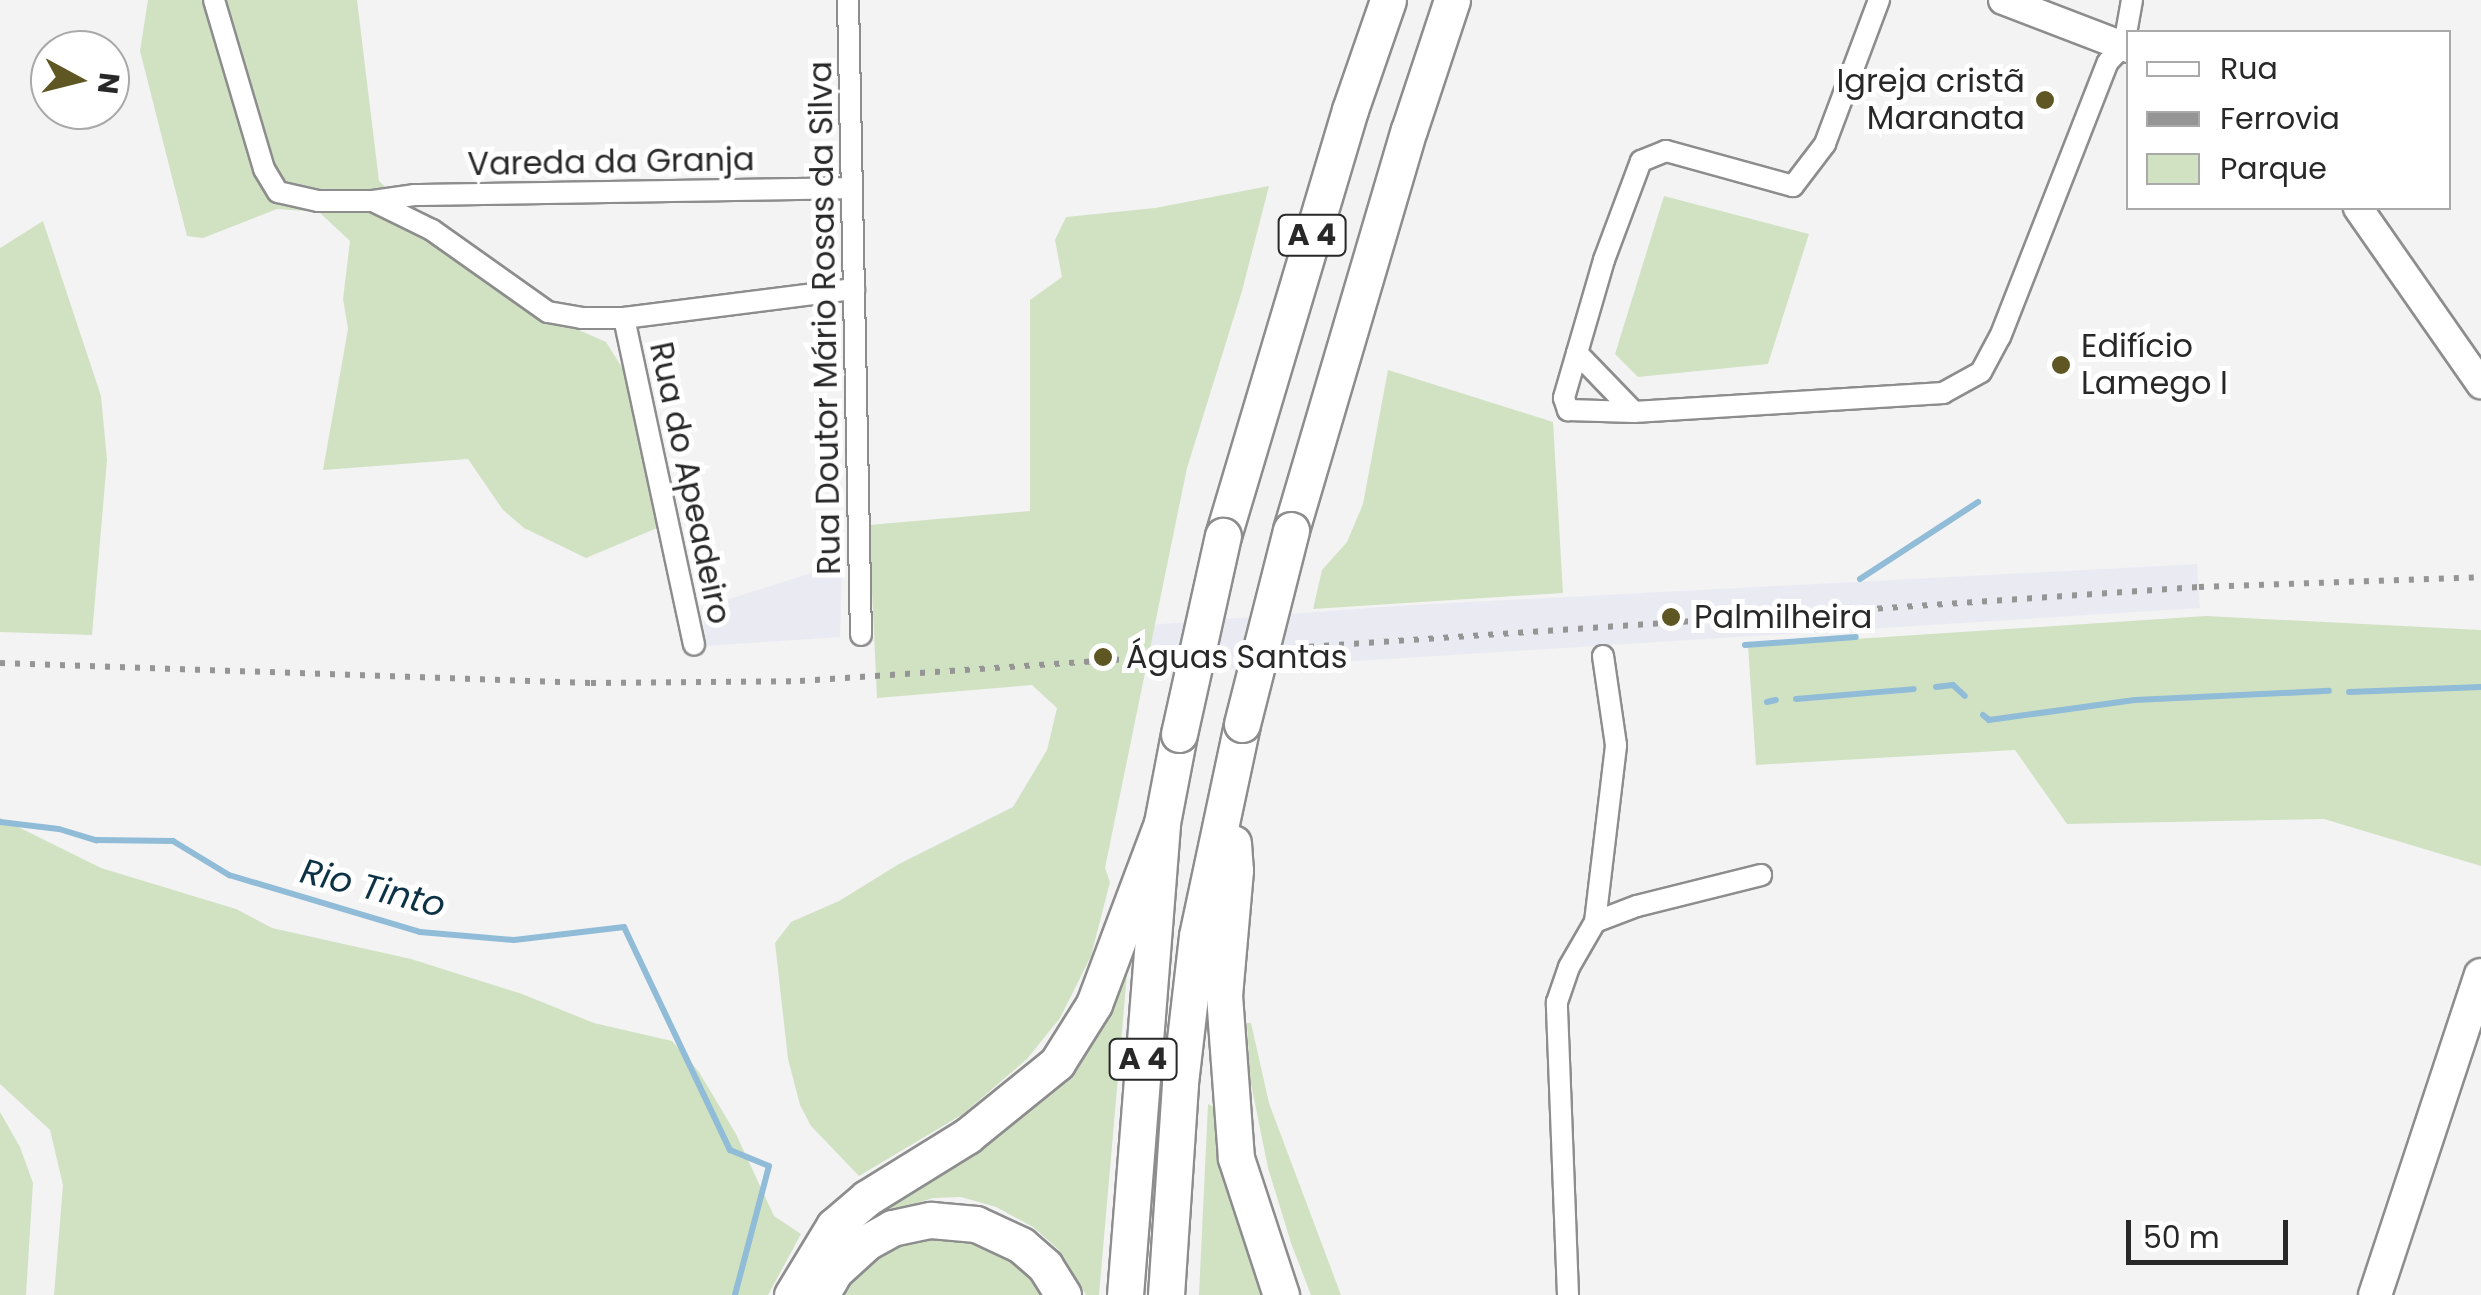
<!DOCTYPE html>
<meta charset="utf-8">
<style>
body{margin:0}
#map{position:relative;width:2481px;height:1295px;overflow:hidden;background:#f3f3f4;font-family:Poppins,sans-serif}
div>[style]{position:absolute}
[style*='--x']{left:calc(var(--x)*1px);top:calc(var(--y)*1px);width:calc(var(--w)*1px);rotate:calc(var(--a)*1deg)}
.built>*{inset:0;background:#eaeaf3}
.green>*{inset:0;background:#d1e2c3}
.stream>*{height:6px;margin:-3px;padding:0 3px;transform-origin:3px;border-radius:3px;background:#91bcd7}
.roads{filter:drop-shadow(2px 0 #8d8d8e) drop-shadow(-2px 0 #8d8d8e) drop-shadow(0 2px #8d8d8e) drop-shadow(0 -2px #8d8d8e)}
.street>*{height:20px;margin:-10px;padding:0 10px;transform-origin:10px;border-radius:10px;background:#fff}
.secondary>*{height:28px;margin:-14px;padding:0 14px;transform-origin:14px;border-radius:14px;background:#fff}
.primary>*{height:32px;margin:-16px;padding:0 16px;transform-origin:16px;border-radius:16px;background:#fff}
.highway>*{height:35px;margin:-17.5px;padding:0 17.5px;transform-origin:17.5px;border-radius:17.5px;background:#fff}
.rail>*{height:6px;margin-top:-3px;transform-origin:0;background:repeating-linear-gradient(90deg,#959596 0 5px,transparent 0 15px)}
.bridges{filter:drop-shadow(2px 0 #8d8d8e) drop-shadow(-2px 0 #8d8d8e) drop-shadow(0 2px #8d8d8e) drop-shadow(0 -2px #8d8d8e)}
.highway-bridge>*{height:35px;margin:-17.5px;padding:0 17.5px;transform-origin:17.5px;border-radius:17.5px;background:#fff}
.dots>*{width:28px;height:28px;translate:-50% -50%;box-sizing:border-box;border:5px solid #fff;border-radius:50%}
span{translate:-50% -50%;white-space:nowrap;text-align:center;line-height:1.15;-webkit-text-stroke:10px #fff;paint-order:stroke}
.shield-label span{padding:2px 8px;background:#fff;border:2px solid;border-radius:8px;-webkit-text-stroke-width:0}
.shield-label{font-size:30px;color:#282829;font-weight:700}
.poi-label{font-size:32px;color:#282829}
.right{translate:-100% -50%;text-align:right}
.left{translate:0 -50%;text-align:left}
.street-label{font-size:32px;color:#282829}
.water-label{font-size:35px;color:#0d3246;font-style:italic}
.legend{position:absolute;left:2126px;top:30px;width:325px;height:180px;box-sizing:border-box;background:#fff;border:2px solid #a9a9a9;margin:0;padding:12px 18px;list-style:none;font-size:30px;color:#282829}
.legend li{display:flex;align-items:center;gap:20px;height:50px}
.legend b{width:50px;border:2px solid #a9a9a9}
.north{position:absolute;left:30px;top:30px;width:100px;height:100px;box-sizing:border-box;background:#fff;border:2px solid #a9a9a9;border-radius:50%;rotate:97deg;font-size:28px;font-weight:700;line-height:40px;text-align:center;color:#282829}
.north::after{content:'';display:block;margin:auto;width:35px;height:45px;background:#5e5623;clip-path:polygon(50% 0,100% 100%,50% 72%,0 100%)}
.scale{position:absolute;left:2126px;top:1220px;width:162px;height:45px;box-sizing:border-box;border:5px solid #282829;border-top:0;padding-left:12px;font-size:30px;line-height:35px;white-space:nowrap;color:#282829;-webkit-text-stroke:8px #fff;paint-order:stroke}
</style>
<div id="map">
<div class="built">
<i style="clip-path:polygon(842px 563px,840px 637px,706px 646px,702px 608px)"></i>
<i style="clip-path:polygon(2197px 564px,2200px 608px,894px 690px,891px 645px,1394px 606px)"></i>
</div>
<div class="green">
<i style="clip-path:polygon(148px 0,357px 0,379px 181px,513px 301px,606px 342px,630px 380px,656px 455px,657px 528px,586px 558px,524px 528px,503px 510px,468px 459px,323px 470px,348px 329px,343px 299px,350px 241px,319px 212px,277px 209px,203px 238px,187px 236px,140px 51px)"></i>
<i style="clip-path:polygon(1269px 186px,1242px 291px,1187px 468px,1105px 868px,1110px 882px,1091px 956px,1060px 1018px,1027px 1059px,963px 1114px,859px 1176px,811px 1126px,800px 1105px,788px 1059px,775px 943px,791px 922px,839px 901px,899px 864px,1013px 807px,1047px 750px,1057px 708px,1032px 685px,877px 698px,869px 525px,1030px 511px,1030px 300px,1062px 277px,1055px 240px,1066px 217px,1155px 208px)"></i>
<i style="clip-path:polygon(1664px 196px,1809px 234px,1768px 364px,1638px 377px,1615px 354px)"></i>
<i style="clip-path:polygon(43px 221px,101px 396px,107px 460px,92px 635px,0 632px,0 248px)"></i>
<i style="clip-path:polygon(1388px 370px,1553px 422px,1563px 593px,1313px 609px,1322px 570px,1347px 542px,1363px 504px)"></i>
<i style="clip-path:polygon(2206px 616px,2481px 630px,2481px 866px,2324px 819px,2067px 824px,2015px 750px,1756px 765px,1748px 646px)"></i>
<i style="clip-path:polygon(0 818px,101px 868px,236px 909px,272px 928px,411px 959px,522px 994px,594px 1023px,672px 1041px,699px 1072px,736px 1134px,774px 1216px,801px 1234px,768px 1295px,54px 1295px,63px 1185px,50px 1130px,0 1084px)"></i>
<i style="clip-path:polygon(1127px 974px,1099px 1295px,1086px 1295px,1058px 1249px,1033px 1227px,996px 1207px,961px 1197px,933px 1198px,888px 1212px,841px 1236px,1092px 1036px)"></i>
<i style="clip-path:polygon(1247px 1023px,1251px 1023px,1269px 1103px,1341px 1295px,1311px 1295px,1291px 1243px,1268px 1168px,1250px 1079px)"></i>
<i style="clip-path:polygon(1208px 1104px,1214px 1107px,1228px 1180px,1266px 1295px,1199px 1295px)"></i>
<i style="clip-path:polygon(0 1112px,20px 1147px,33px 1183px,26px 1295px,0 1295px)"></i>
<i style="clip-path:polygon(931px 1234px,975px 1239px,1013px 1255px,1044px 1295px,838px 1295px,853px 1273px,891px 1243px)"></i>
</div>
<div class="stream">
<i style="--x:1860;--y:579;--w:141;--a:-33.1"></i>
<i style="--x:1745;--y:645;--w:111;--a:-4.1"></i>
<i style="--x:1936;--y:687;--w:17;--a:-7"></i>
<i style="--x:1953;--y:685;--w:16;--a:43"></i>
<i style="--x:2349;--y:692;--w:132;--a:-2.2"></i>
<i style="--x:1796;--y:699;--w:118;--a:-4.8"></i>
<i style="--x:1767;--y:702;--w:9;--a:-13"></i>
<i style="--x:1983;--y:715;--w:8;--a:40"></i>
<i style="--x:1989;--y:720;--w:147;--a:-7.8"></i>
<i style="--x:2135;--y:700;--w:194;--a:-2.7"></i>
<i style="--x:0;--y:822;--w:59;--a:6.8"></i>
<i style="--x:59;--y:829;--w:39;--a:17"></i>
<i style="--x:96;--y:840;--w:77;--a:0.7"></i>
<i style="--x:173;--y:841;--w:66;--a:31.3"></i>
<i style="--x:229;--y:875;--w:199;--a:16.6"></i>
<i style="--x:420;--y:932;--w:94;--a:4.9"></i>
<i style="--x:514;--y:940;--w:111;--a:-6.7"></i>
<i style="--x:624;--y:927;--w:247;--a:64.6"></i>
<i style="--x:730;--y:1150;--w:42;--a:22.3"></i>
<i style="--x:769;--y:1166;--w:133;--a:104.8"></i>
</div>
<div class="roads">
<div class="street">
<i style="--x:214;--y:0;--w:176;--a:73.5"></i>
<i style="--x:264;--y:169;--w:27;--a:59"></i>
<i style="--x:278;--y:192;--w:41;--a:12.7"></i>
<i style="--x:318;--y:201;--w:55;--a:0"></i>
<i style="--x:373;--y:201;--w:66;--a:26.2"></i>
<i style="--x:432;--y:230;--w:142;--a:35.3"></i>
<i style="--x:548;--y:312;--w:34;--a:10"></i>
<i style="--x:581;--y:318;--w:43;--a:0"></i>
<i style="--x:624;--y:318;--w:232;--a:-7.2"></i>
<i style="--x:848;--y:0;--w:635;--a:88.83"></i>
<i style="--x:1879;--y:0;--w:154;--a:110.6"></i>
<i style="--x:1825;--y:144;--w:53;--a:127.3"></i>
<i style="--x:1793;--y:186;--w:132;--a:-164.6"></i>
<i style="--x:1666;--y:151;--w:27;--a:158"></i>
<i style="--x:1641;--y:161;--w:106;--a:110.5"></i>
<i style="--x:1604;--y:260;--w:144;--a:106.2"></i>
<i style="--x:1564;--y:398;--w:13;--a:72"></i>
<i style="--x:1568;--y:410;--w:66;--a:1.7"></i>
<i style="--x:1634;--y:412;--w:310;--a:-3.5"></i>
<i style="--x:1943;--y:393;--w:43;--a:-28.9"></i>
<i style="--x:1981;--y:372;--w:40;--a:-62"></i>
<i style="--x:2000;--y:337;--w:295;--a:-68.6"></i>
<i style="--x:2108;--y:62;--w:23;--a:-47"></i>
<i style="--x:2124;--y:45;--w:46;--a:-79.9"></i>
<i style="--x:373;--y:201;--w:41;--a:-8.3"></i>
<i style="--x:414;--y:195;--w:436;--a:-0.9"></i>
<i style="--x:624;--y:318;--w:334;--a:77.9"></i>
<i style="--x:1577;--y:353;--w:82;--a:46"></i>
<i style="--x:1595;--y:922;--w:178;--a:-83.2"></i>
<i style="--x:1616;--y:745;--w:90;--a:-98.3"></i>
<i style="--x:1568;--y:1295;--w:293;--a:-92.2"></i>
<i style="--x:1557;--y:1002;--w:37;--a:-71"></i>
<i style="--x:1569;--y:967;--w:52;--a:-60"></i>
<i style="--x:1595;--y:922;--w:45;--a:-20.9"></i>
<i style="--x:1637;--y:906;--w:128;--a:-14"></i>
</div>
<div class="secondary">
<i style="--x:2003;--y:0;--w:134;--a:21"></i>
<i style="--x:2358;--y:208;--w:215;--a:55.1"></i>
</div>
<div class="primary">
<i style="--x:2375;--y:1295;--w:337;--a:-71.7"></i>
</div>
<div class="highway">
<i style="--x:1291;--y:530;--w:417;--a:-73.6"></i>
<i style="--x:1409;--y:130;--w:137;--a:-71.7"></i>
<i style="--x:1223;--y:536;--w:445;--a:-73.4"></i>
<i style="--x:1350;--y:110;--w:116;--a:-70.9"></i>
<i style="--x:1233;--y:843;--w:27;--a:86"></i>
<i style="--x:1235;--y:870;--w:125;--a:95"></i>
<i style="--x:1224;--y:995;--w:163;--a:85.8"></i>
<i style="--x:1236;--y:1158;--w:144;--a:71.8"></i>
<i style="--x:792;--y:1295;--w:81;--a:-58.7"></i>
<i style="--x:834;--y:1226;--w:43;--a:-40.3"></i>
<i style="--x:867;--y:1198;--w:118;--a:-31.8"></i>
<i style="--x:967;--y:1136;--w:116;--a:-39"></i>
<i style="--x:1057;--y:1063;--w:70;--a:-57.9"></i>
<i style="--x:1094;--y:1004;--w:193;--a:-69.4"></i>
<i style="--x:821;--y:1295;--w:28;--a:-60"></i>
<i style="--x:835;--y:1271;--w:43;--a:-42.2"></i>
<i style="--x:867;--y:1242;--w:29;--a:-29"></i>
<i style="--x:892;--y:1228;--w:40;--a:-12"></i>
<i style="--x:931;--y:1220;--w:45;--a:5.1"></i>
<i style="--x:976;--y:1224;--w:50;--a:25"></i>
<i style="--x:1021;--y:1245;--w:32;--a:41"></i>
<i style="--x:1045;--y:1266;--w:34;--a:58"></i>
<i style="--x:1125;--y:1295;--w:473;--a:-85.5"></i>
<i style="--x:1162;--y:823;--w:91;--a:-79.2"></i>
<i style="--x:1166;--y:1295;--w:212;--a:-86.2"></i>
<i style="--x:1180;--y:1083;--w:148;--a:-83.4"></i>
<i style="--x:1197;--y:936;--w:217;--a:-78"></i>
</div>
</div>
<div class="rail">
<i style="--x:0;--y:663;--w:591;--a:1.94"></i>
<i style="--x:591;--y:683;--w:209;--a:-0.5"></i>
<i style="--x:800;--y:681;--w:1402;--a:-3.84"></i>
<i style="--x:2199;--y:587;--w:282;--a:-2"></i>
</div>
<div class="bridges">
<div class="highway-bridge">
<i style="--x:1242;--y:724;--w:200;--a:-75.8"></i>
<i style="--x:1179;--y:734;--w:203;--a:-77.5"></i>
</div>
</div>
<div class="dots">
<i style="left:2045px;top:100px;background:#5e5623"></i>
<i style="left:2061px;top:365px;background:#5e5623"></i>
<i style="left:1671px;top:617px;background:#5e5623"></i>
<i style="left:1103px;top:657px;background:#5e5623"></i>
</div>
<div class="shield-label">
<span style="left:1312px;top:235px">A 4</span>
<span style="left:1143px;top:1059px">A 4</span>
</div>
<div class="poi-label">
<span class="right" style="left:2025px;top:100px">Igreja cristã<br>Maranata</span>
<span class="left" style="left:2081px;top:365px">Edifício<br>Lamego I</span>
<span class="left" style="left:1694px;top:617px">Palmilheira</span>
<span class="left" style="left:1126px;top:657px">Águas Santas</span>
</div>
<div class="street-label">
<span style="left:611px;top:162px;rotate:-1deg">Vareda da Granja</span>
<span style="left:825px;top:318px;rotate:-91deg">Rua Doutor Mário Rosas da Silva</span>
<span style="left:690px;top:483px;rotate:78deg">Rua do Apeadeiro</span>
</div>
<div class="water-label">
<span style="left:373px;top:888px;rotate:14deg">Rio Tinto</span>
</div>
<ul class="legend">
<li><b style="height:12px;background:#fff"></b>Rua</li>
<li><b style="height:12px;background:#959596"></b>Ferrovia</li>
<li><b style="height:28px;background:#d1e2c3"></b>Parque</li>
</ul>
<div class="north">N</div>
<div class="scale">50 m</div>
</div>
